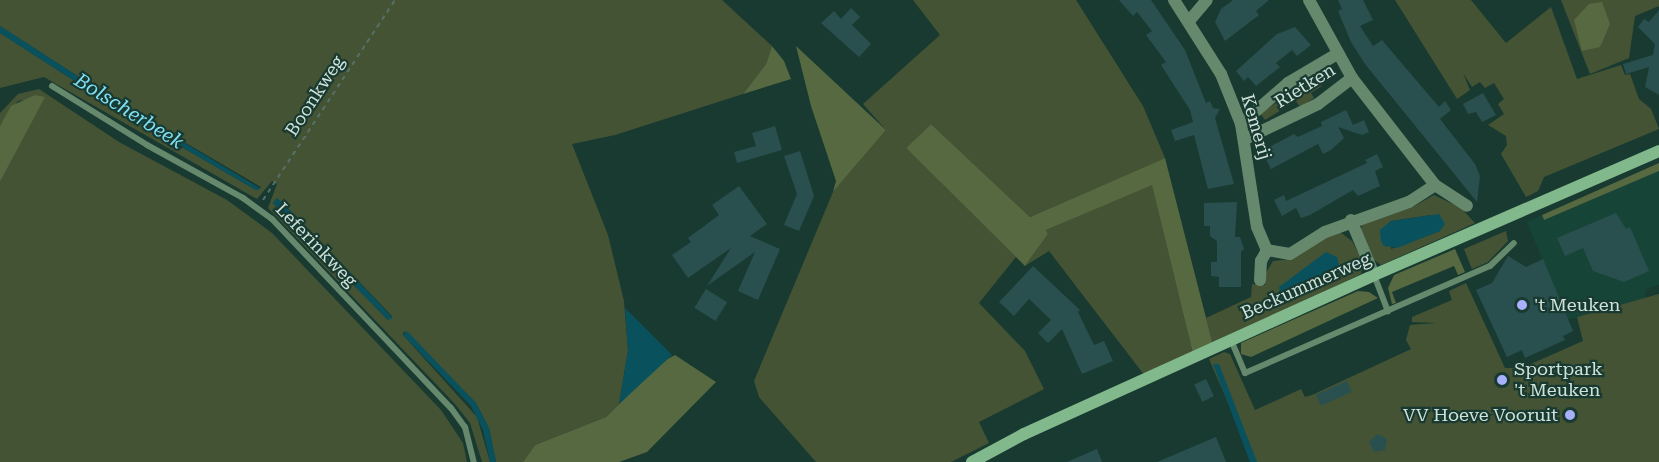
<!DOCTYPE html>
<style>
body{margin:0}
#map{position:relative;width:1659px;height:462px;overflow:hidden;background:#183a30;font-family:"Roboto Serif",serif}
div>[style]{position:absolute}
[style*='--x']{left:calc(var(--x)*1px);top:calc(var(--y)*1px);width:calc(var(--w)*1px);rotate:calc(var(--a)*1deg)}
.built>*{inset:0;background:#164437}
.green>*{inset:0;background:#455335}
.forest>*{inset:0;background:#566940}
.water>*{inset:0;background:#0a515e}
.building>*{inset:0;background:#29504f;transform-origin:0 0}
.path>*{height:2px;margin-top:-1px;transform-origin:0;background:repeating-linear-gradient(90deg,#547168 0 4.5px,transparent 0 9px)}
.lane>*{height:6px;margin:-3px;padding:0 3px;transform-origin:3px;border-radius:3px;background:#66896d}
.street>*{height:12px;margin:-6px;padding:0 6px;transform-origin:6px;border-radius:6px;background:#66896d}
.secondary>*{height:12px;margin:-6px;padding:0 6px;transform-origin:6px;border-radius:6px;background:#81b98d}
.dots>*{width:16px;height:16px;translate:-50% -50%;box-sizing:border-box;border:3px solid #183a30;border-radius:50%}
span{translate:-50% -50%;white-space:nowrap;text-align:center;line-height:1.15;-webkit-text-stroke:4.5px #183a30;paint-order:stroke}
.street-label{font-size:18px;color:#cfe2db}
.poi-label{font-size:18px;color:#cfe2db}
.left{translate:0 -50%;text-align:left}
.right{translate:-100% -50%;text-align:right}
.water-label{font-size:20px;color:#7edff5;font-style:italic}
</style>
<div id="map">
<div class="built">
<i style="clip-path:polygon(1659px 171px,1659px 285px,1646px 289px,1645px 298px,1567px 320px,1527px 222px,1542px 215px,1544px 220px)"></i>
</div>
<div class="green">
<i style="clip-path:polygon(evenodd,0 0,722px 0,772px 46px,766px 64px,743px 94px,615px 135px,572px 144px,608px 235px,624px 301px,628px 350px,619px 404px,606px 417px,535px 445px,523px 462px,496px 462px,489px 428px,476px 403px,404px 331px,403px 335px,477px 417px,490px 462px,482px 462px,470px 423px,455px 404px,268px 208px,277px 184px,272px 181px,257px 199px,44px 77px,0 88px,0 33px,135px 120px,256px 190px,261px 187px,138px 115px,0 26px,0 0,277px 198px,299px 219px,392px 316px,388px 320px,273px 203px,277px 198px)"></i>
<i style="clip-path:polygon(913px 0,1076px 0,1143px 106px,1165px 158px,1030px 217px,931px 124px,906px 148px,1016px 257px,979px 303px,1025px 351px,1044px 389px,979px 422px,989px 443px,951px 462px,816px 462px,759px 397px,754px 381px,833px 192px,886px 130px,863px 104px,940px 35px)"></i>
<i style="clip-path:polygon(1395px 0,1471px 0,1506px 43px,1551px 7px,1577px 79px,1621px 65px,1625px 75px,1630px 74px,1639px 99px,1651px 109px,1659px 129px,1544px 177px,1538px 191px,1526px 197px,1501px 154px,1507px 145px,1506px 136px,1488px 125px,1504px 114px,1498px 104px,1504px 99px,1494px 83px,1485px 88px,1480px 82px,1472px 87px,1463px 73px,1470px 90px,1457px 99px)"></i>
<i style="clip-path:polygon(1561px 0,1659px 0,1659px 6px,1635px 16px,1629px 58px,1590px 74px)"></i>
<i style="clip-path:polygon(1317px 78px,1322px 86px,1311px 93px,1314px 98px,1300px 107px,1296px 101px,1265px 120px,1260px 113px)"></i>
<i style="clip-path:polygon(39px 89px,119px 142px,227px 200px,272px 233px,441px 410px,463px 443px,467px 462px,0 462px,0 182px,44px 97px,18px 101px,0 126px,0 113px,18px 94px)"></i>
<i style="clip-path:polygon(1152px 184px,1193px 354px,1145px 376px,1049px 251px,1025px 266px,1048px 234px,1046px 230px)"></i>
<i style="clip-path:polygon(evenodd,1434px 195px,1461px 208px,1475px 223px,1381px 265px,1373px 259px,1360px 232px,1362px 225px,1380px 214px,1411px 208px,1434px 195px,1431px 215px,1440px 231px,1391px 249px,1391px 221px,1431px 215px)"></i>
<i style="clip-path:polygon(1506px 231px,1508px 241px,1488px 262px,1472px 269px,1464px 249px)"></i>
<i style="clip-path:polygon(1340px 232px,1352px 241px,1363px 262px,1361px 274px,1213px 345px,1206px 318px,1251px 297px,1252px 284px,1265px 285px,1266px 273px,1273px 261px,1292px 259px,1331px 233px)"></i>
<i style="clip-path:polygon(1466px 283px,1505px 368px,1522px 368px,1583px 341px,1577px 317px,1659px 294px,1659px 462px,1254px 462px,1209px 359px,1224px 352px,1230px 354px,1255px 410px,1301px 389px,1305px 397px,1312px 395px,1411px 349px,1406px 340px,1410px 325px,1436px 323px,1412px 322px,1412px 317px,1452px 300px,1449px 291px)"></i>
</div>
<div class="forest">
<i style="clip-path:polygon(1602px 2px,1610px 24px,1604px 38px,1600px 47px,1582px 51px,1574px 20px,1589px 4px)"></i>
<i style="clip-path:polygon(772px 46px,784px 61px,791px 79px,743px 94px,766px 64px)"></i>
<i style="clip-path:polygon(796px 46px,886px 130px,833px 192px,836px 181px,811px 106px)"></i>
<i style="clip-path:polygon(35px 95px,45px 97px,0 182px,0 126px,11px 106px)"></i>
<i style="clip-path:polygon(931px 124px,1030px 217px,1165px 158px,1213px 345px,1193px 354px,1152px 185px,1046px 230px,1048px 234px,1025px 266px,906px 148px)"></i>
<i style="clip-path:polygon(1659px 163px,1659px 171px,1544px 220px,1542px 215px)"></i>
<i style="clip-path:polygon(1455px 249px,1465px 272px,1458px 275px,1454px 266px,1392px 292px,1396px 303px,1392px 304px,1388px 288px,1394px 275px)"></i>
<i style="clip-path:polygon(1358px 291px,1369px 292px,1378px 298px,1251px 357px,1241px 354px,1241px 343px)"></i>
<i style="clip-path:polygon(675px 355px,716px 382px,647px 452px,619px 462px,523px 462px,535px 445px,606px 417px,662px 362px)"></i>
</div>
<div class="water">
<i style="clip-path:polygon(0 26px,138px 115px,261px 189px,256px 190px,135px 120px,0 33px)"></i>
<i style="clip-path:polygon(277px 198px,299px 219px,393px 318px,388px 320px,273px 203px)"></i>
<i style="clip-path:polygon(1439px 214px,1445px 224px,1440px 231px,1397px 248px,1384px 246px,1381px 241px,1380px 230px,1391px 221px)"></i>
<i style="clip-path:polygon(1326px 252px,1337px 257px,1341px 272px,1281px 301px,1279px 287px)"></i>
<i style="clip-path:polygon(625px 308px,672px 355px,619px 404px,628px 350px)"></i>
<i style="clip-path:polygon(407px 331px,476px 403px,489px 428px,496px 462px,490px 462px,483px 430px,471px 406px,403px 335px)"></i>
<i style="clip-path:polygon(1213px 364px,1219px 364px,1257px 462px,1250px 462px)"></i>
</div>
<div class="building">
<i style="clip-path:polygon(1119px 0,1151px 0,1185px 50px,1206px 103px,1210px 101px,1213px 108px,1220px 109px,1215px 118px,1234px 184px,1208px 189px,1194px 135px,1175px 141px,1171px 130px,1193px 122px,1190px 110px,1161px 65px,1166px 62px,1146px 35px,1152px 31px,1137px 12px,1133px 16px)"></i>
<i style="clip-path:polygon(1233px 0,1269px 0,1256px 11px,1259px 15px,1225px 41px,1215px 22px,1221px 9px)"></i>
<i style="clip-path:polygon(1338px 0,1363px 0,1373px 20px,1360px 26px,1373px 46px,1382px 40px,1439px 107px,1445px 101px,1451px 110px,1440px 119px,1475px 164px,1480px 176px,1477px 202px,1365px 64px,1351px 42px,1338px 11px,1342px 9px)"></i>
<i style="clip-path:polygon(851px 8px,860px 17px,852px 25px,871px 44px,859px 57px,821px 23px,834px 11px,841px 19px)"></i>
<i style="clip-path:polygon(1659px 10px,1659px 95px,1645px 87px,1649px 67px,1626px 74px,1623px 64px,1653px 55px,1655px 44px,1638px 27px,1644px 19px,1649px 22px)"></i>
<i style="clip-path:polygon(1295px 27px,1311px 45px,1297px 56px,1292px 50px,1276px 63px,1280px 67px,1256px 86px,1248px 77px,1244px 81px,1236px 71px,1277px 34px)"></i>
<i style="clip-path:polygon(1483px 93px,1496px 115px,1482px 122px,1476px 112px,1468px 114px,1463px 104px)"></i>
<i style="clip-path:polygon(1346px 110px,1353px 125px,1364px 120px,1369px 132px,1362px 135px,1338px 127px,1344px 138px,1331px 150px,1323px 154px,1318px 144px,1271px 169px,1262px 151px,1294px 134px,1298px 137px,1322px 126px,1321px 122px)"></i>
<i style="clip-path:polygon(775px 126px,782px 150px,737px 163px,734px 152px,756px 146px,752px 133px)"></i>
<i style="clip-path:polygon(800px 151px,814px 196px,799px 231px,784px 225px,797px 194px,784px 156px)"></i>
<i style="clip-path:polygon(1377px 154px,1383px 167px,1375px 171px,1380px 186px,1358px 196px,1353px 190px,1310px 215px,1301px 218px,1296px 208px,1282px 216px,1274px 200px,1284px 195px,1286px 201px,1367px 163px,1365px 160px)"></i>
<i style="clip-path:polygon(739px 186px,767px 224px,750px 236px,780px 249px,758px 300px,738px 291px,755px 252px,707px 286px,731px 248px,688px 278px,672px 255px,691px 242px,688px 238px,719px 215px,712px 205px)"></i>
<i style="clip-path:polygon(1237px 202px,1235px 237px,1240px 237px,1244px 249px,1241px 252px,1241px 287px,1219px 287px,1219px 277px,1211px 276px,1211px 262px,1217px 262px,1217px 241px,1210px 236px,1210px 226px,1204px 226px,1204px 203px)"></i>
<i style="clip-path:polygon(1616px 213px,1626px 229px,1630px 227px,1649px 271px,1624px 282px,1593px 271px,1583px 248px,1565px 256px,1557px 238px)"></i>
<i style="clip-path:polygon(1508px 256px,1526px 267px,1543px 259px,1573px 331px,1563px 336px,1565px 340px,1525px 358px,1522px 350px,1507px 357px,1476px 290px,1492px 283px)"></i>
<i style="clip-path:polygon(1033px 266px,1080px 310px,1078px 312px,1094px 345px,1104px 341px,1113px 361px,1082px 374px,1062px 329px,1048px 343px,1038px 333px,1051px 320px,1029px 299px,1014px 316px,999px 302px)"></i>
<i style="left:706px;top:289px;width:25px;height:22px;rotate:32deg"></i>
<i style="left:1206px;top:379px;width:19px;height:13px;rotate:65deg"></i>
<i style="left:1347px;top:381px;width:12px;height:34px;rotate:66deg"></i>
<i style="clip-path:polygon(1377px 434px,1387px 439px,1385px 450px,1374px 452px,1369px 442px)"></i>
<i style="clip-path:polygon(1216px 437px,1226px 462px,1157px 462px)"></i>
<i style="clip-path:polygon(1097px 449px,1102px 462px,1067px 462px)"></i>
</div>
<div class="path">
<i style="--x:263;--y:200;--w:240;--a:-56.6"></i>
</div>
<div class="lane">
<i style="--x:52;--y:86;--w:112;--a:31.8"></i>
<i style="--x:147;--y:145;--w:110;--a:28.9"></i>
<i style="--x:243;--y:198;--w:36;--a:36"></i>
<i style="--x:272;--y:219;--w:260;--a:46.6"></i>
<i style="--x:451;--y:408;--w:24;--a:54"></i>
<i style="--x:465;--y:427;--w:36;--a:76"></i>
<i style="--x:1374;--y:275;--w:39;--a:69"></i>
<i style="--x:1231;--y:340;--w:36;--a:67"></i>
<i style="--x:1245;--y:373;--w:267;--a:-23.6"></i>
<i style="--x:1490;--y:266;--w:33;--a:-44"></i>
</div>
<div class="street">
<i style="--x:1174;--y:0;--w:88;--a:57.6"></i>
<i style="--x:1221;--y:74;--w:54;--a:68.2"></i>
<i style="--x:1241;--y:124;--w:104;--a:81.2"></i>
<i style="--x:1257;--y:227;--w:25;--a:67"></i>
<i style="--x:1267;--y:250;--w:23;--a:10"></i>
<i style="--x:1290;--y:254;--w:41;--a:-32.2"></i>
<i style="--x:1325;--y:232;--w:89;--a:-19.7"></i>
<i style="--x:1409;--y:202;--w:31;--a:-33"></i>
<i style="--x:1435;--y:185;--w:38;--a:33"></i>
<i style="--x:1309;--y:0;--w:89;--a:61.1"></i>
<i style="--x:1352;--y:78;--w:135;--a:52.2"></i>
<i style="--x:1190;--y:20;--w:26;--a:-50"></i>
<i style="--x:1241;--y:124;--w:62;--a:-41.1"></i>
<i style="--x:1288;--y:83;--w:57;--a:-30.6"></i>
<i style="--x:1245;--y:139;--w:81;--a:-25.6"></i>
<i style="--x:1318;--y:104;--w:43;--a:-37.4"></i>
<i style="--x:1351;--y:220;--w:60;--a:67.3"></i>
<i style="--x:1260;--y:280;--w:19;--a:-87"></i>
<i style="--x:1261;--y:261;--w:13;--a:-61"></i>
</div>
<div class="secondary">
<i style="--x:972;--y:462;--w:59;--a:-28.3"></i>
<i style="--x:1024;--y:434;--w:384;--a:-24.4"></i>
<i style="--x:1374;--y:275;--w:311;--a:-23.5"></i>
</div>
<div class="dots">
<i style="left:1522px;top:305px;background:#a7b1fc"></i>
<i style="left:1502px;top:380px;background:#a7b1fc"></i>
<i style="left:1570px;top:415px;background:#a7b1fc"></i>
</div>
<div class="street-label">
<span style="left:1305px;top:86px;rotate:-32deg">Rietken</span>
<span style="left:315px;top:96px;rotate:-57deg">Boonkweg</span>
<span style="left:1256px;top:127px;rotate:74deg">Kemerij</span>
<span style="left:316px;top:245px;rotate:46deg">Leferinkweg</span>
<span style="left:1306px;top:286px;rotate:-24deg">Beckummerweg</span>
</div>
<div class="poi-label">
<span class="left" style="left:1534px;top:305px">'t Meuken</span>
<span class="left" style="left:1514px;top:380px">Sportpark<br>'t Meuken</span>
<span class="right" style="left:1558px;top:415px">VV Hoeve Vooruit</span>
</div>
<div class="water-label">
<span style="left:129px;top:111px;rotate:32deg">Bolscherbeek</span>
</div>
</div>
